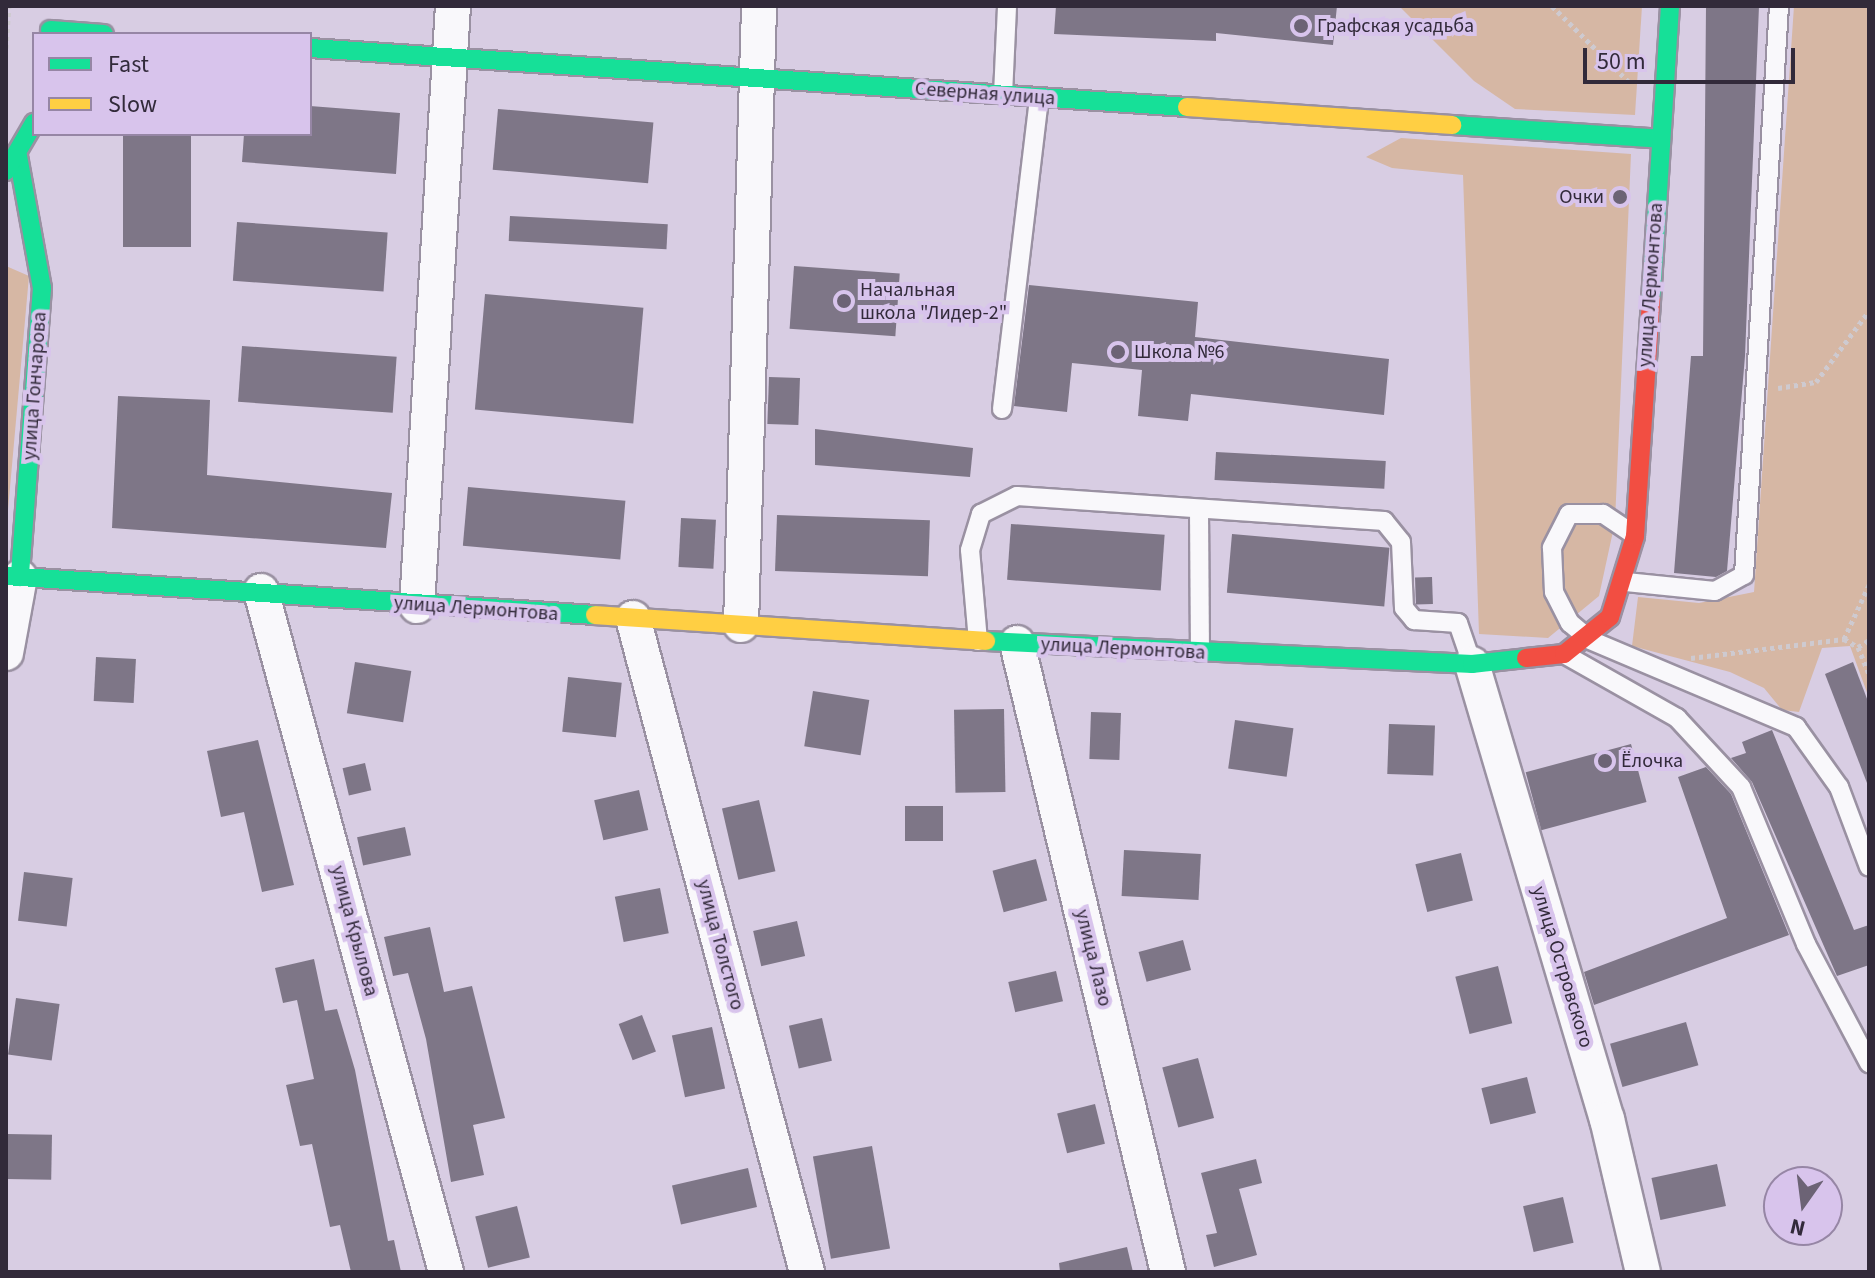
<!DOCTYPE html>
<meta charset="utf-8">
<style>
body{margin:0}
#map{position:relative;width:1875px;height:1278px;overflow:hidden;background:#d8cde3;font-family:"Source Sans 3",sans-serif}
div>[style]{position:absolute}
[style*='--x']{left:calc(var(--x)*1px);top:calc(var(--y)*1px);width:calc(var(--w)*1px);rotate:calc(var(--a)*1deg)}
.green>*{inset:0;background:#d6b7a4}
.building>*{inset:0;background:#7e7687;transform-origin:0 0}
.path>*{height:5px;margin-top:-2.5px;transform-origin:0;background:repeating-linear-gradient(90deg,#cecad0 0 4px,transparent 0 8px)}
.roads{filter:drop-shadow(2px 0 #9a91a2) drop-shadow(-2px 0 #9a91a2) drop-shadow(0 2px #9a91a2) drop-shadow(0 -2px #9a91a2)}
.lane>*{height:18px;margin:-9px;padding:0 9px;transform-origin:9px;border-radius:9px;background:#f9f8fb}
.street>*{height:34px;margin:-17px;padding:0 17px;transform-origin:17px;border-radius:17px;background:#f9f8fb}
.fast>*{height:18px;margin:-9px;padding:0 9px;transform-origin:9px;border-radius:9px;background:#16e098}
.slow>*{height:18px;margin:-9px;padding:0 9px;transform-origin:9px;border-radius:9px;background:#ffcf43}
.jam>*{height:18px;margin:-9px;padding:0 9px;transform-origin:9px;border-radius:9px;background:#f24e42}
.dots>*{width:22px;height:22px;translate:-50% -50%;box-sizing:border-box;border:4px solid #d8c4ec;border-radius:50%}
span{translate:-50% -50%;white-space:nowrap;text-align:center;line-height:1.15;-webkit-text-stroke:8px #d8c4ec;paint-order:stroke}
.poi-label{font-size:20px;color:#322a3a}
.left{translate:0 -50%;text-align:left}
.right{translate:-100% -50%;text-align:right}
.street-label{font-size:20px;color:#322a3a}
.frame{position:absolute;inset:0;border:8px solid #322a3a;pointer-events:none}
.legend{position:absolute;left:32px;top:32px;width:280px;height:104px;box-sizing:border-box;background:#d8c4ec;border:2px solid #9686a5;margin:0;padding:10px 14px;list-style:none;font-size:24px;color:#322a3a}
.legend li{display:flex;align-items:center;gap:16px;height:40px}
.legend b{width:40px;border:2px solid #9686a5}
.north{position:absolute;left:1763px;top:1166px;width:80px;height:80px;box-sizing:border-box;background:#d8c4ec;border:2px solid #9686a5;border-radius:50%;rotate:194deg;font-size:22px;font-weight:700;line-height:32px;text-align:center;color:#322a3a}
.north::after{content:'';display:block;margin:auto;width:28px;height:36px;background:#6c6375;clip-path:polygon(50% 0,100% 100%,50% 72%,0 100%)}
.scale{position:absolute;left:1583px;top:48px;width:212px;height:36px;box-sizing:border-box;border:4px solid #322a3a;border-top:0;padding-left:10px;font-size:24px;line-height:28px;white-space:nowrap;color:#322a3a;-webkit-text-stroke:6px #d8c4ec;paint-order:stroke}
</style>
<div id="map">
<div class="green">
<i style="clip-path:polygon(1399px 6px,1642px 6px,1635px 115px,1515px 109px,1474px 81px)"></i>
<i style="clip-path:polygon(1794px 6px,1869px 6px,1869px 698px,1850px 646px,1822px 648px,1799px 712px,1782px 710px,1764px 688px,1730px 672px,1632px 646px,1638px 597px,1699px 603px,1754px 592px)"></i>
<i style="clip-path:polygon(1401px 138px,1631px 154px,1615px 522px,1599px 596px,1548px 638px,1479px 634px,1463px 175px,1392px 168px,1366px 157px)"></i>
<i style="clip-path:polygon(6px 266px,29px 276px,6px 532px)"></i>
</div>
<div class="building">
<i style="clip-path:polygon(1056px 6px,1337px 6px,1333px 45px,1216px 33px,1216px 41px,1054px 34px)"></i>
<i style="clip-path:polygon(1706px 6px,1759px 6px,1745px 356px,1727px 571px,1716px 577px,1674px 573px,1691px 356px,1703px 356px)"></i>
<i style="clip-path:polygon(310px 106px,400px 113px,396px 174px,242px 162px,244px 134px,310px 134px)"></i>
<i style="left:498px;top:109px;width:156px;height:61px;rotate:5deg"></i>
<i style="left:123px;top:134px;width:68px;height:113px"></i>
<i style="left:510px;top:216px;width:158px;height:25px;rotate:3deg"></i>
<i style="left:237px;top:222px;width:151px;height:59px;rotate:4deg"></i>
<i style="left:794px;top:266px;width:106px;height:63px;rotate:4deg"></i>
<i style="clip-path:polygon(1029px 285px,1198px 302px,1195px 337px,1389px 359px,1384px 415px,1191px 394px,1188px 421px,1138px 416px,1142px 370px,1072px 363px,1067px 412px,1014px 406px)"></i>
<i style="left:485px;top:294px;width:159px;height:116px;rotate:5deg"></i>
<i style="left:242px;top:346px;width:155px;height:56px;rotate:4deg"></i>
<i style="left:769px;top:377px;width:31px;height:47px;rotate:2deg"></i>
<i style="clip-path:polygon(118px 396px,210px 400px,207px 475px,392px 493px,386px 548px,112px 528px)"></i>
<i style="clip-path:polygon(815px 429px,973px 448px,970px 477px,815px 465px)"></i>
<i style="left:1216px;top:452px;width:170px;height:28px;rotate:3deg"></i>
<i style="left:468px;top:487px;width:158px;height:59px;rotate:5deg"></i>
<i style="left:777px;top:515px;width:153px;height:56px;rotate:2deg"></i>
<i style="left:681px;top:518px;width:35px;height:49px;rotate:3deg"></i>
<i style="left:1011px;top:524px;width:154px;height:56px;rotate:4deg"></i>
<i style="left:1232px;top:534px;width:158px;height:59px;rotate:5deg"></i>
<i style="left:1432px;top:577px;width:27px;height:17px;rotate:88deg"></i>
<i style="left:96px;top:657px;width:40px;height:44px;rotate:3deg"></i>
<i style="left:355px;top:662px;width:57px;height:52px;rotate:9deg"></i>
<i style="clip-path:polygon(1853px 662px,1869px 704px,1867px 783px,1825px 674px)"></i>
<i style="left:568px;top:677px;width:54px;height:55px;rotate:6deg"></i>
<i style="left:813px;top:691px;width:57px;height:56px;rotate:9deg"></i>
<i style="left:1004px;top:709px;width:83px;height:50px;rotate:89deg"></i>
<i style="left:1091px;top:712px;width:30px;height:47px;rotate:2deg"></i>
<i style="left:1235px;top:720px;width:59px;height:49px;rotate:8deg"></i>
<i style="left:1389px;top:724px;width:46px;height:50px;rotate:2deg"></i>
<i style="clip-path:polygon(1772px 730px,1854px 930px,1869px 925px,1869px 965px,1837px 976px,1752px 782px,1731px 758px,1746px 753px,1742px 742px)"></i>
<i style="clip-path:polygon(258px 740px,294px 885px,262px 892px,244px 812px,221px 817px,207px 751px)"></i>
<i style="left:1631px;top:744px;width:60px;height:109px;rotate:75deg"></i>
<i style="left:365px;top:763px;width:28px;height:23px;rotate:77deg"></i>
<i style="clip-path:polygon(1706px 767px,1731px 794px,1789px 935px,1594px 1005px,1584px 972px,1727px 918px,1678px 777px)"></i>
<i style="left:639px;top:790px;width:41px;height:46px;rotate:77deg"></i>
<i style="left:759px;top:800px;width:73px;height:38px;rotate:77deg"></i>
<i style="left:905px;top:806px;width:38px;height:35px"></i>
<i style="left:405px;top:827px;width:29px;height:49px;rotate:78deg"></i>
<i style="left:1124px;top:850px;width:77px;height:46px;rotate:3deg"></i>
<i style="left:1461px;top:853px;width:49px;height:47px;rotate:76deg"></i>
<i style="left:1036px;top:859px;width:43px;height:45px;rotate:75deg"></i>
<i style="left:24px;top:872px;width:49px;height:49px;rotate:7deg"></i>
<i style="left:660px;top:888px;width:46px;height:46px;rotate:79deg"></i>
<i style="left:797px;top:921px;width:36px;height:45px;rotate:77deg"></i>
<i style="clip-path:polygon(430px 927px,444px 992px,472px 986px,505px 1118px,473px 1125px,484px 1175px,451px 1182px,426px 1039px,408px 973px,393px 976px,384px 937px)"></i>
<i style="left:1183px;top:940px;width:31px;height:46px;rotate:75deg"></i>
<i style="clip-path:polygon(314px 959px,325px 1011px,337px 1009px,355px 1070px,388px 1241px,394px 1240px,401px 1272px,351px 1272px,340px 1225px,330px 1227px,312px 1144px,300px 1146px,286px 1085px,314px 1079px,297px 1000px,283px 1003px,275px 968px)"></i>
<i style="left:1498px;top:966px;width:59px;height:44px;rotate:76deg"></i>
<i style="left:1056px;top:971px;width:31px;height:49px;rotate:77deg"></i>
<i style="left:16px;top:998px;width:44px;height:57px;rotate:8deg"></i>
<i style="left:642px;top:1015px;width:39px;height:25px;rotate:69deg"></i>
<i style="left:822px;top:1018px;width:44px;height:34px;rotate:77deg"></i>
<i style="left:1686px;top:1022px;width:45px;height:79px;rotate:74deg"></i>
<i style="left:712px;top:1027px;width:63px;height:41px;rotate:78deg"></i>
<i style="left:1198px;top:1058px;width:62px;height:37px;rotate:75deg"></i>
<i style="left:1527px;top:1077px;width:37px;height:47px;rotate:76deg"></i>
<i style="left:1095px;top:1104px;width:41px;height:39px;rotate:76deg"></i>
<i style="left:7px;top:1134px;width:45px;height:45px;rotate:1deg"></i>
<i style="left:872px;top:1146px;width:104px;height:60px;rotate:80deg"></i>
<i style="clip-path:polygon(1256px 1159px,1262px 1183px,1239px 1189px,1257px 1255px,1214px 1267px,1206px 1235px,1217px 1233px,1201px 1173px)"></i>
<i style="left:1717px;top:1164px;width:43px;height:67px;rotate:78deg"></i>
<i style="left:748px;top:1168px;width:40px;height:78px;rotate:77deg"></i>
<i style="left:1563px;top:1197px;width:47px;height:41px;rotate:77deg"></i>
<i style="left:517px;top:1206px;width:53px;height:43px;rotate:76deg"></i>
<i style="clip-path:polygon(1127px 1247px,1133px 1272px,1060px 1272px,1059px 1263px)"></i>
</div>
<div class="path">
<i style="--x:1552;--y:6;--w:111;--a:44.6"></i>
<i style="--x:6;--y:48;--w:42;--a:-85.9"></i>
<i style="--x:1778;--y:388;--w:38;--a:-9"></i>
<i style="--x:1816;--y:382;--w:89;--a:-53.3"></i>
<i style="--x:1844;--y:639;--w:60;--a:-65.2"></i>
<i style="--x:1858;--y:647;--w:29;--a:68"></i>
<i style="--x:1691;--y:658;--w:154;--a:-7.1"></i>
<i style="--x:1844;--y:639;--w:16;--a:30"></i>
<i style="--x:1858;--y:647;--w:13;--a:-32"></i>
</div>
<div class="roads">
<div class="lane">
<i style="--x:1003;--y:95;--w:89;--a:-87.4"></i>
<i style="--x:1002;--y:409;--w:313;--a:-83.2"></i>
<i style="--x:1199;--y:511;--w:141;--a:89.6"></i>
<i style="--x:1633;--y:534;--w:36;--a:-146"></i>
<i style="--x:1603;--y:514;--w:34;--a:180"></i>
<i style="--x:1569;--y:514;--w:38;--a:117"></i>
<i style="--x:1552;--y:548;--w:44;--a:87.4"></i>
<i style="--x:1554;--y:592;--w:35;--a:63"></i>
<i style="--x:1570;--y:623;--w:26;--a:40"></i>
<i style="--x:1590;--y:640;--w:224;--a:22.9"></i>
<i style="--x:1796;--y:727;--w:74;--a:54.4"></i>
<i style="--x:1839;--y:787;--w:85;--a:69.4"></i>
<i style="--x:1626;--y:582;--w:89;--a:5.8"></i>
<i style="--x:1715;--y:591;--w:33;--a:-29"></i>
<i style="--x:1744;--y:575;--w:570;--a:-86.48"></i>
<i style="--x:978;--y:641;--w:91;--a:-95"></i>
<i style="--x:970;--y:550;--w:38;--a:-73"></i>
<i style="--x:981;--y:514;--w:40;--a:-26.6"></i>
<i style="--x:1017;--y:496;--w:368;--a:3.9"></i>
<i style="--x:1384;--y:521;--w:27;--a:51"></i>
<i style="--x:1401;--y:542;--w:66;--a:87.4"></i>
<i style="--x:1404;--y:608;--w:16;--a:50"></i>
<i style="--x:1414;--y:620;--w:44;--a:3.9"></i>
<i style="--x:1458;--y:623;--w:43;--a:71.1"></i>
<i style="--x:1564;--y:654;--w:130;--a:29.5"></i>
<i style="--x:1677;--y:718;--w:94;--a:47.2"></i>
<i style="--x:1741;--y:787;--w:170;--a:67.5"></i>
<i style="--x:1806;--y:944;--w:135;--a:62.1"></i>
</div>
<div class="street">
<i style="--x:261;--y:591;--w:706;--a:74.8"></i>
<i style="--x:417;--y:606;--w:601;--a:-86.57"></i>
<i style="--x:633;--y:618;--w:677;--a:75.1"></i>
<i style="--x:741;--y:625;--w:619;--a:-88.33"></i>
<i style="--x:1017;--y:643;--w:647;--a:76.5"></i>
<i style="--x:6;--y:653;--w:77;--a:-79.6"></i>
<i style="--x:1472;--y:664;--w:475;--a:73.5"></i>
<i style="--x:1607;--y:1119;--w:157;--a:76.8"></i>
</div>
<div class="fast">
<i style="--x:50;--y:30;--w:54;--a:4.2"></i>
<i style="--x:310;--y:48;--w:879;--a:3.85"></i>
<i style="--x:1452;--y:125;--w:209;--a:3.8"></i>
<i style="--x:18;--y:156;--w:134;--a:79.7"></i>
<i style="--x:42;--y:288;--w:290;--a:94.4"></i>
<i style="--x:6;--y:171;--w:56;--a:-59.7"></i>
<i style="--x:1651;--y:300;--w:295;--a:-86.3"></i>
<i style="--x:6;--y:576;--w:590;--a:3.79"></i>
<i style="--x:986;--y:641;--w:487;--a:2.7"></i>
<i style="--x:1472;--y:664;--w:54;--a:-6.3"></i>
</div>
<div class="slow">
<i style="--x:1187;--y:107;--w:266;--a:3.9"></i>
<i style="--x:595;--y:615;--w:392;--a:3.8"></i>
</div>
<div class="jam">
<i style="--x:1526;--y:658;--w:38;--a:-6"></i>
<i style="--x:1564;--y:654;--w:59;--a:-38.8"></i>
<i style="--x:1610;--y:617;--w:85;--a:-72.8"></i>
<i style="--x:1635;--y:536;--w:237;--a:-86.1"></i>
</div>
</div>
<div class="dots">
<i style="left:1301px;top:26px;background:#6c6375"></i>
<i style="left:1620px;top:197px;background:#6c6375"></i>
<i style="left:844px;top:301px;background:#6c6375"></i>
<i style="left:1118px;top:352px;background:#6c6375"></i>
<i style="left:1605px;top:761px;background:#6c6375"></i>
</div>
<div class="poi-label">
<span class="left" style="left:1317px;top:26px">Графская усадьба</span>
<span class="right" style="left:1604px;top:197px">Очки</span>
<span class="left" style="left:860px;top:302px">Начальная<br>школа "Лидер-2"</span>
<span class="left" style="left:1134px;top:352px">Школа №6</span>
<span class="left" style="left:1621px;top:761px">Ёлочка</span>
</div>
<div class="street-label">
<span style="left:985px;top:94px;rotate:4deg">Северная улица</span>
<span style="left:1651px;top:285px;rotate:-86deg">улица Лермонтова</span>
<span style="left:35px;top:386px;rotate:-86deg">улица Гончарова</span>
<span style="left:476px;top:609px;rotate:4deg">улица Лермонтова</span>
<span style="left:1123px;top:649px;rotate:3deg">улица Лермонтова</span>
<span style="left:354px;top:931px;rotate:75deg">улица Крылова</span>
<span style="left:720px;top:945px;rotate:75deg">улица Толстого</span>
<span style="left:1093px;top:958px;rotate:76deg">улица Лазо</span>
<span style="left:1562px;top:967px;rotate:73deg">улица Островского</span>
</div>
<div class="frame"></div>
<ul class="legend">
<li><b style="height:10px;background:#16e098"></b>Fast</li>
<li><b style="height:10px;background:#ffcf43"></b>Slow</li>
</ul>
<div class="north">N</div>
<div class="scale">50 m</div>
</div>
